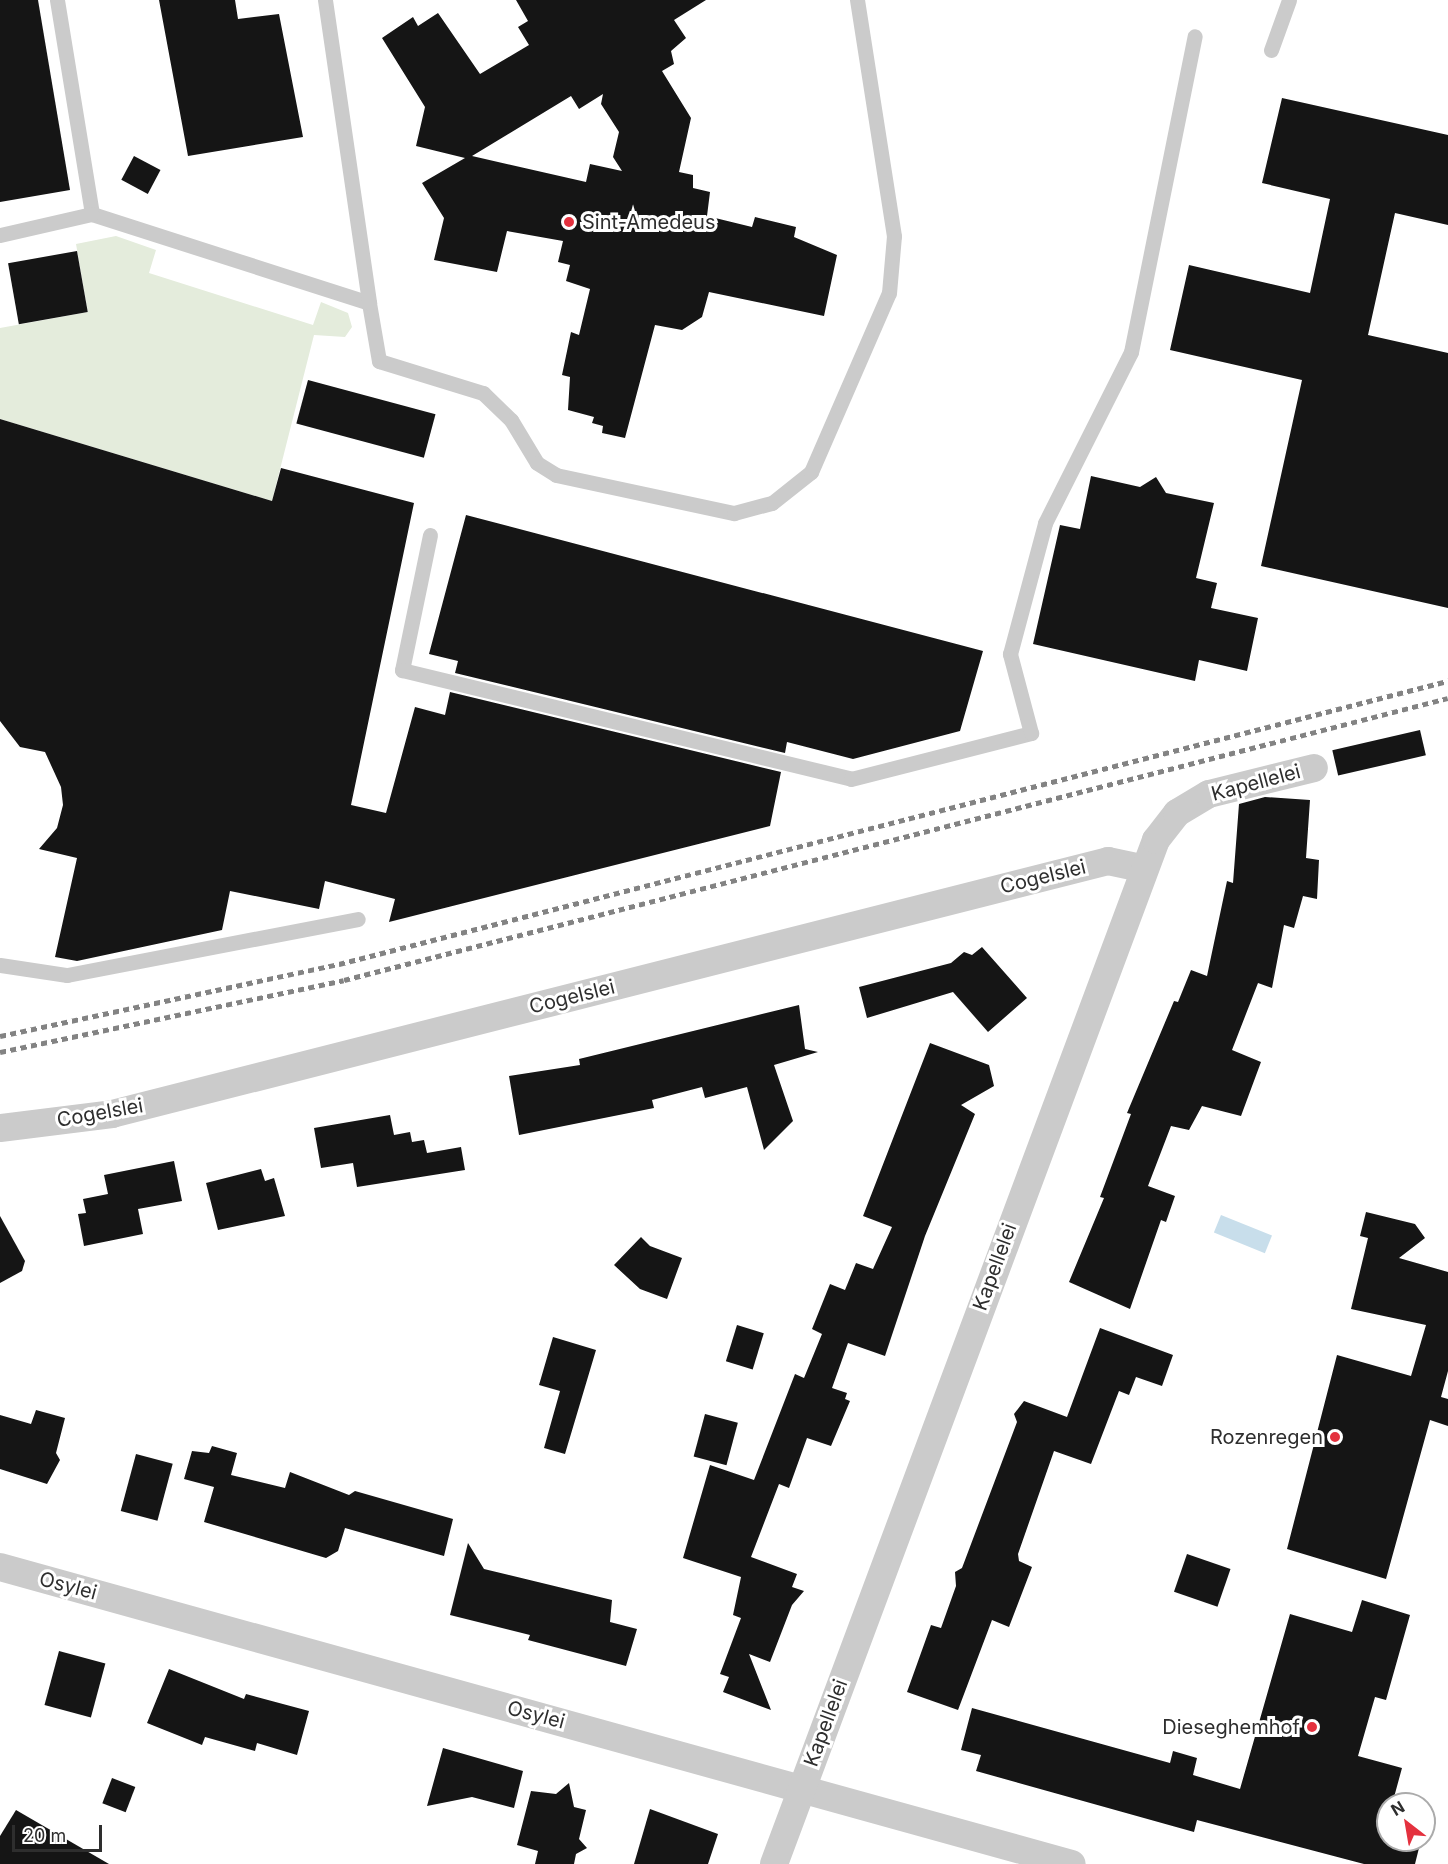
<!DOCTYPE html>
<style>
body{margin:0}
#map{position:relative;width:1448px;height:1864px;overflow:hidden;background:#fff;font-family:Inter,sans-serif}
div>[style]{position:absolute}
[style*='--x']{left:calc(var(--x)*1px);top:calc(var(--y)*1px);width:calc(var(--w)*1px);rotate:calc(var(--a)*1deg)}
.green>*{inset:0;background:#e4ecdc}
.water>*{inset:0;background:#c8deeb;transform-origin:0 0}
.building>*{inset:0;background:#151515;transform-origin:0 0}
.lane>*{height:15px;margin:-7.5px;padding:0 7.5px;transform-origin:7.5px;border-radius:7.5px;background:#cbcbcb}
.street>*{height:28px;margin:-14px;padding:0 14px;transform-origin:14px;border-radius:14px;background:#cbcbcb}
.rail>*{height:4.5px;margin-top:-2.25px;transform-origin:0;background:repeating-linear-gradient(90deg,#838383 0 6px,transparent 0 10.5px)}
.dots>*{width:16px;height:16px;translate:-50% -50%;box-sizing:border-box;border:3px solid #fff;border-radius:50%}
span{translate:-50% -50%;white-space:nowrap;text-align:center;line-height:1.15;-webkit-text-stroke:6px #fff;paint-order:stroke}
.poi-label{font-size:20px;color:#2e2e2e}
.left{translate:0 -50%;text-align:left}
.right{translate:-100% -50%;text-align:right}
.street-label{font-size:20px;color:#2e2e2e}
.north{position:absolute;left:1376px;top:1792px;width:60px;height:60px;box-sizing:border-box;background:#fff;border:2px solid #ababab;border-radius:50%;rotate:329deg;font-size:16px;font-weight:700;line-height:24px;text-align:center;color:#2e2e2e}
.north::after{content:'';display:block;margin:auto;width:21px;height:27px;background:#e4313e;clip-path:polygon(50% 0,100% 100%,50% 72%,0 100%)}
.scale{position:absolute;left:12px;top:1825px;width:90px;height:27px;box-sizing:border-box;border:3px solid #2e2e2e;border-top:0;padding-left:8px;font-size:18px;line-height:21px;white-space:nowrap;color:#2e2e2e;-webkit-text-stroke:4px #fff;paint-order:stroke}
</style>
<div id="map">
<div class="green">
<i style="clip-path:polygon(116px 236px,156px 250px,149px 273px,313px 325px,321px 302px,348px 313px,352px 327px,345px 337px,314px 335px,272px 501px,0 419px,0 328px,88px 312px,76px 244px)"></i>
</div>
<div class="water">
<i style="left:1221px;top:1215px;width:55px;height:19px;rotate:22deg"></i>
</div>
<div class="building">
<i style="clip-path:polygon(0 0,38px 0,70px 190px,0 202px)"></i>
<i style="clip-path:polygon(159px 0,235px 0,238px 19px,279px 14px,303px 137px,188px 156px)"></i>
<i style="clip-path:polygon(evenodd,516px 0,706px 0,674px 20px,686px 38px,671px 51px,674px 64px,662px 71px,691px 118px,679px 172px,693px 175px,693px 188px,710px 192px,707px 216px,752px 227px,755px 217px,796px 227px,794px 237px,837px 255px,824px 316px,709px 292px,702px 317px,682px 330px,655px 325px,625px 438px,602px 433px,603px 426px,592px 423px,594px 417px,568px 410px,570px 377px,562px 375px,571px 332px,579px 335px,590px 289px,566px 281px,570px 265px,558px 262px,563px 241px,507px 231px,497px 272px,434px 260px,444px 218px,422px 183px,465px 158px,416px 146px,425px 107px,382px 38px,413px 17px,418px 26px,438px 13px,480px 74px,529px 45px,518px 27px,528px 21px,516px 0,603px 94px,601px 104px,619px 132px,613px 157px,622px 171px,590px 164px,586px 182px,472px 156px,571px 96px,579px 109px,603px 94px)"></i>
<i style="clip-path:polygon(1282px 98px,1448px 135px,1448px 225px,1395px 213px,1368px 335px,1448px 353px,1448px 608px,1261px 566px,1302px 380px,1170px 350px,1189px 265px,1310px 293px,1330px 199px,1262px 183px)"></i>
<i style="left:134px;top:156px;width:30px;height:27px;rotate:28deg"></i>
<i style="left:77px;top:251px;width:62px;height:70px;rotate:80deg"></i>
<i style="left:308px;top:380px;width:132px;height:45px;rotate:15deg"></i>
<i style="clip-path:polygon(0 419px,272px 501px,281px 468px,414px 503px,351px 805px,386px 813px,415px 707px,445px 715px,450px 692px,781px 772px,770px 826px,389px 922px,395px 899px,325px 881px,319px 909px,230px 891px,222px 930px,77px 961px,55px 957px,77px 858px,39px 849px,57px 828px,63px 805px,61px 787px,45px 752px,20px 747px,0 721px)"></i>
<i style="clip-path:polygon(1091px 476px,1140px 487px,1156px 477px,1166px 493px,1214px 503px,1196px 578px,1217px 583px,1211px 608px,1258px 618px,1247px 671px,1199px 660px,1195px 681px,1033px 644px,1060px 525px,1080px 529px)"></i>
<i style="clip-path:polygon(466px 515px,983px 651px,960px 731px,853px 759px,787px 742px,785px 753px,455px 673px,458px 661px,429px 654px)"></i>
<i style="left:1420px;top:730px;width:26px;height:90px;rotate:77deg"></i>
<i style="clip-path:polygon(1265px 797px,1310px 800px,1306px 858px,1319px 860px,1317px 899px,1303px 896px,1294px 928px,1284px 925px,1272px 988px,1258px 983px,1232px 1050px,1261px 1062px,1241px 1116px,1202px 1106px,1189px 1130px,1171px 1126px,1148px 1186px,1175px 1196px,1166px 1222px,1161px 1220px,1130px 1309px,1069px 1282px,1104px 1198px,1100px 1197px,1131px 1114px,1127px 1113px,1174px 1001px,1178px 1002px,1191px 970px,1207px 976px,1227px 881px,1233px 883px,1239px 804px)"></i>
<i style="clip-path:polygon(982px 947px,1027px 998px,988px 1032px,953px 992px,867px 1018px,859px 987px,951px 963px,964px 952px,972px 955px)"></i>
<i style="clip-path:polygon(799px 1005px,805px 1049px,818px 1052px,774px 1065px,793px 1121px,764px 1150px,747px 1087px,705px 1098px,702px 1087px,652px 1100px,654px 1108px,519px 1135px,509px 1076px,580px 1065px,579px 1059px)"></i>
<i style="clip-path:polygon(930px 1043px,989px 1065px,994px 1086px,961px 1105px,975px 1114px,925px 1236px,885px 1356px,848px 1343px,832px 1388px,847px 1393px,845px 1399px,850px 1401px,831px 1446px,807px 1438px,789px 1488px,779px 1484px,751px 1557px,797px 1574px,792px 1587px,804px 1591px,792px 1605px,770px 1662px,749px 1654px,771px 1710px,723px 1692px,729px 1677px,720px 1674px,741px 1618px,733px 1615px,741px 1577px,683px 1558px,710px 1465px,754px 1480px,795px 1374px,804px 1378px,822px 1334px,812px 1329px,830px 1284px,845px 1290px,856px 1263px,873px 1269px,892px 1227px,863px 1216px)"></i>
<i style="clip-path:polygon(390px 1115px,394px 1135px,410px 1132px,412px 1142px,424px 1140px,427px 1153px,461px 1147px,465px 1170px,357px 1187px,353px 1163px,321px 1168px,314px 1128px)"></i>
<i style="clip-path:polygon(174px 1161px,182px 1201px,138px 1209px,143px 1234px,84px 1246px,78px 1214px,86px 1213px,83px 1199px,108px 1194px,104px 1175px)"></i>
<i style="clip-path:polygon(261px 1169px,265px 1181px,274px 1178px,285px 1216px,218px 1230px,206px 1183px)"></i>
<i style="clip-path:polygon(1366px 1212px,1415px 1224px,1425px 1238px,1399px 1258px,1448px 1272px,1448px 1371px,1441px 1397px,1448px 1399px,1448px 1426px,1430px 1420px,1386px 1579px,1287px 1549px,1337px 1355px,1411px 1376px,1426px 1325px,1351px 1309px,1368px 1238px,1360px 1236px)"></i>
<i style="clip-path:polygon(0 1216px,25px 1261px,22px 1271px,0 1283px)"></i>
<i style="clip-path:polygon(641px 1237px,650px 1246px,682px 1258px,667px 1299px,640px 1289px,614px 1265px)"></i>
<i style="left:737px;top:1325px;width:28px;height:38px;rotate:17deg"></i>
<i style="clip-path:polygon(1100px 1328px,1173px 1355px,1162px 1386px,1136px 1377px,1129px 1395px,1119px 1391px,1091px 1464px,1054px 1451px,1018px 1554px,1019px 1561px,1032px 1567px,1009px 1627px,992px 1620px,958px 1710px,907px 1692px,931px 1625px,941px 1628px,956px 1586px,955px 1572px,962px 1568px,1017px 1422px,1014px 1414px,1024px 1401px,1067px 1417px)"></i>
<i style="clip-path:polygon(553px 1337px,596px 1350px,565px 1454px,544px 1448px,560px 1391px,539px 1385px)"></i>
<i style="clip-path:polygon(36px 1410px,65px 1418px,56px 1453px,60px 1460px,47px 1484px,0 1469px,0 1415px,31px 1424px)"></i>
<i style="left:705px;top:1414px;width:34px;height:44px;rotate:15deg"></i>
<i style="clip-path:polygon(212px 1446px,237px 1453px,231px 1475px,285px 1488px,290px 1472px,349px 1495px,355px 1491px,453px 1519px,444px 1556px,345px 1528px,338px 1551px,326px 1558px,204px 1522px,214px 1487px,184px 1479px,192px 1451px,209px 1453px)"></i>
<i style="left:136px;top:1454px;width:38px;height:59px;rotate:15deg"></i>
<i style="clip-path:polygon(468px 1543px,484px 1569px,612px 1600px,610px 1622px,637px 1629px,626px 1666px,528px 1640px,530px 1635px,450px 1615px)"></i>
<i style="left:1187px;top:1554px;width:46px;height:40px;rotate:19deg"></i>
<i style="clip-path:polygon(1362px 1600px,1410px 1615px,1386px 1700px,1375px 1697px,1358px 1756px,1402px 1768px,1393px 1801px,1403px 1804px,1388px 1804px,1388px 1840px,1421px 1840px,1415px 1864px,1364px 1864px,1197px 1820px,1194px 1832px,976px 1771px,981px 1755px,961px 1750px,972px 1708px,1170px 1763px,1173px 1751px,1197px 1758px,1193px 1775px,1240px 1789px,1290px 1614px,1352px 1632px)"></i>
<i style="left:59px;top:1651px;width:48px;height:56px;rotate:15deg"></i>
<i style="clip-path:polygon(169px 1669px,244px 1699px,246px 1694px,309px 1711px,297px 1755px,257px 1743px,255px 1751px,205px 1737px,202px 1745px,147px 1723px)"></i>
<i style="clip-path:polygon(443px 1748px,523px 1771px,514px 1808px,472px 1797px,427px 1806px)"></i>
<i style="left:112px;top:1778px;width:25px;height:27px;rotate:21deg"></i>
<i style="clip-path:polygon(569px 1783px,574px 1807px,586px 1810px,579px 1839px,587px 1848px,576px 1854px,574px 1864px,535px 1864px,538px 1851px,517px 1845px,531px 1791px,556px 1794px)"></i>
<i style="clip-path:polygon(650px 1809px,718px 1834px,708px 1864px,634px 1864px)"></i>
<i style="clip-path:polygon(16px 1810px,109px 1864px,0 1864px,0 1836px)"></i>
</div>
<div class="lane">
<i style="--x:57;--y:0;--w:217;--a:80.7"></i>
<i style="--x:92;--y:214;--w:291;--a:17.8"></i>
<i style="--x:369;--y:303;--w:59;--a:80.2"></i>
<i style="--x:379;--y:361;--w:109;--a:17.1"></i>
<i style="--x:483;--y:393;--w:39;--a:44"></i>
<i style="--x:511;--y:420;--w:50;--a:58.8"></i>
<i style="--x:537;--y:463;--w:22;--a:32"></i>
<i style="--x:556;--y:475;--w:182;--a:12.1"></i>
<i style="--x:734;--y:513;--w:39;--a:-15"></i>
<i style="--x:772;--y:503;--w:50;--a:-38.5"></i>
<i style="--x:811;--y:472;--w:195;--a:-66.5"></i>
<i style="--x:889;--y:293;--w:57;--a:-85"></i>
<i style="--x:894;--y:236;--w:239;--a:-98.9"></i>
<i style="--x:325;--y:0;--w:306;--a:81.7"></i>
<i style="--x:1271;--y:50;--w:53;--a:-70.2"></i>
<i style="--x:0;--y:235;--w:94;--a:-12.9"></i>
<i style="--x:430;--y:535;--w:138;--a:101.7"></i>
<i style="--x:402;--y:670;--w:462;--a:13.6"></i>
<i style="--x:851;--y:779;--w:186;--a:-14.3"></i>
<i style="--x:1031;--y:733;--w:82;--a:-104.9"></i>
<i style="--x:1010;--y:654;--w:136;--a:-75"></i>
<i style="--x:1045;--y:523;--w:191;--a:-63.3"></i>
<i style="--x:1131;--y:352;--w:322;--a:-78.6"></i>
<i style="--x:0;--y:965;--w:68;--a:8.5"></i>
<i style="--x:67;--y:975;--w:296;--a:-10.9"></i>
</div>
<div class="street">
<i style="--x:0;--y:1128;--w:113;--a:-7.1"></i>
<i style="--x:112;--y:1114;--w:1028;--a:-14.25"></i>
<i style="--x:1108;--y:861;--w:35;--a:12"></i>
<i style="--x:0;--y:1567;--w:1112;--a:15.49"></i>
<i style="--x:774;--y:1864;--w:1093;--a:-69.54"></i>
<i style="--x:1156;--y:840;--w:34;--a:-52"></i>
<i style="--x:1177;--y:813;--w:37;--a:-31"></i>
<i style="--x:1209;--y:794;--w:108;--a:-13.9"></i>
</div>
<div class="rail">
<i style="--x:0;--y:1036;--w:347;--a:-12"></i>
<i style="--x:339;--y:964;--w:1145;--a:-14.32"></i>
<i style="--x:0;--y:1052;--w:351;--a:-11.8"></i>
<i style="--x:344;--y:980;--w:1139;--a:-14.33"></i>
</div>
<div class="dots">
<i style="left:569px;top:222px;background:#e4313e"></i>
<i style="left:1335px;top:1437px;background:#e4313e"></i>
<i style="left:1312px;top:1727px;background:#e4313e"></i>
</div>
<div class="poi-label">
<span class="left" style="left:582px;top:222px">Sint-Amedeus</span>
<span class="right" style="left:1323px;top:1437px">Rozenregen</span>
<span class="right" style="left:1300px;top:1727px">Dieseghemhof</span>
</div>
<div class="street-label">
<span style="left:1256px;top:783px;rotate:-15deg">Kapellelei</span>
<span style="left:1043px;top:877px;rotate:-14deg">Cogelslei</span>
<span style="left:572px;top:997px;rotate:-14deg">Cogelslei</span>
<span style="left:100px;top:1113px;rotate:-10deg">Cogelslei</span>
<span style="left:995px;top:1267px;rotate:-70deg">Kapellelei</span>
<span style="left:68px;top:1586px;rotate:15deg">Osylei</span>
<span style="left:536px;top:1715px;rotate:15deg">Osylei</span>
<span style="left:826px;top:1723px;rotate:-70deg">Kapellelei</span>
</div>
<div class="north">N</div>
<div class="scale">20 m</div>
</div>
